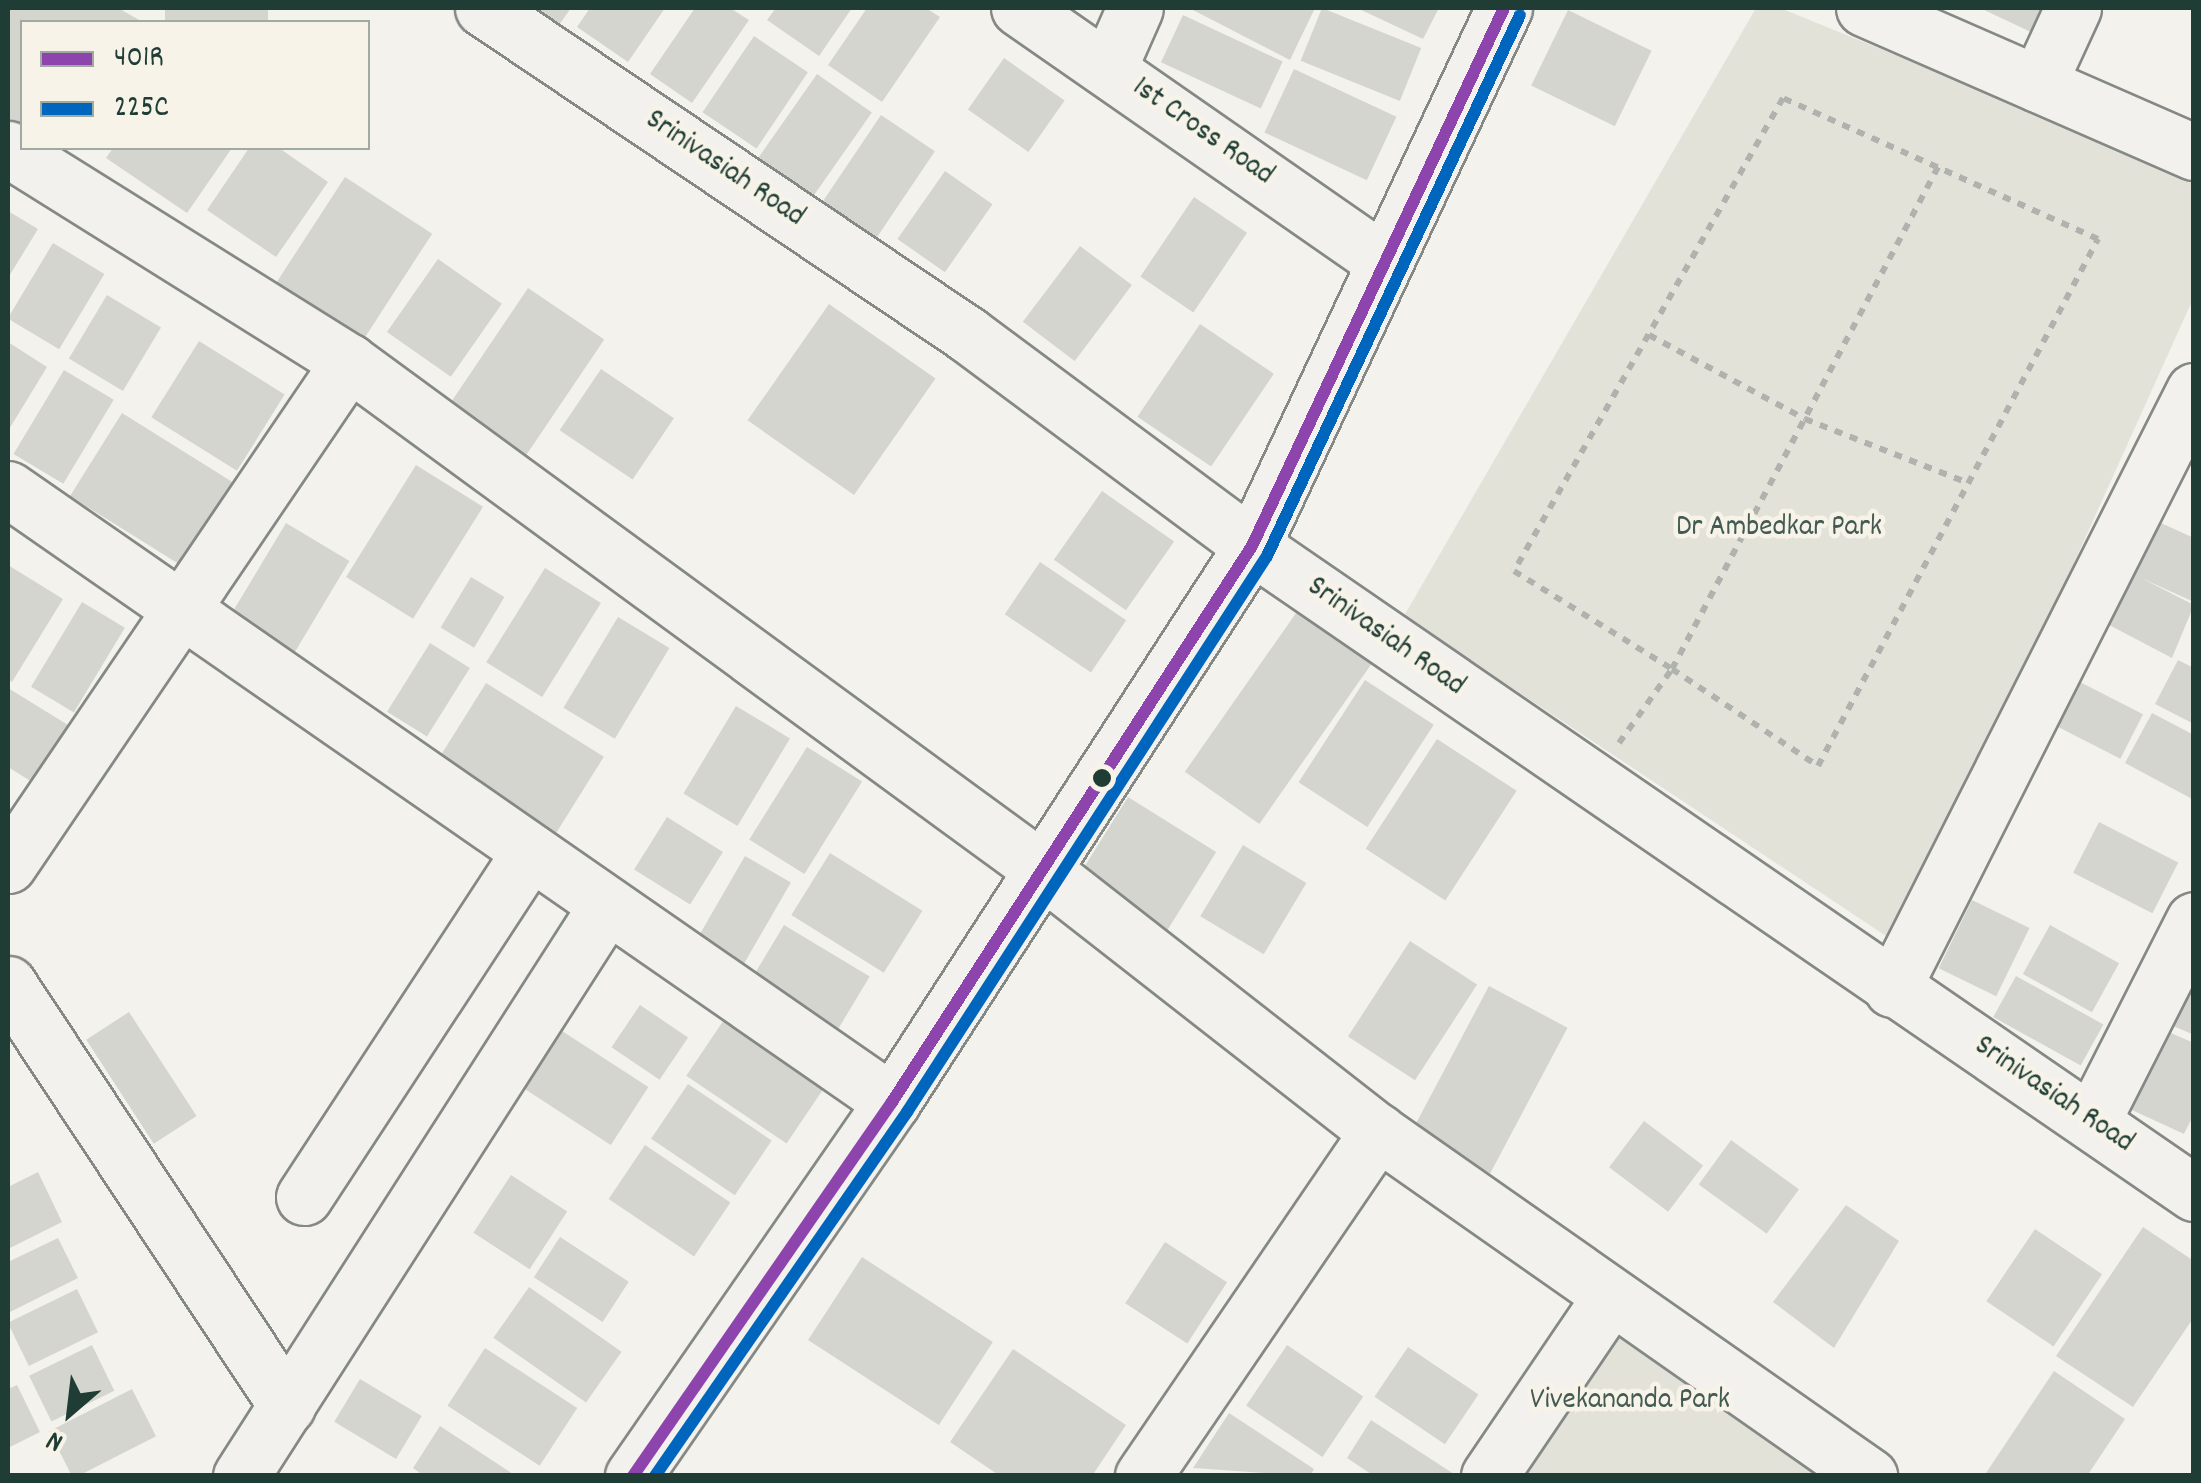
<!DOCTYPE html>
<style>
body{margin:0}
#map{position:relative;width:2201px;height:1483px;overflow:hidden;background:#f4f2ec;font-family:Dekko,sans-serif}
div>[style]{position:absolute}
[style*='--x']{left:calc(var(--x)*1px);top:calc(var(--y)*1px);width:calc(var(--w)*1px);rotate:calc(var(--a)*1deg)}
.green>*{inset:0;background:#e2e2d9}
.building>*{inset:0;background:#d5d5d0;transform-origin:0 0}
.path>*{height:6px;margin-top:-3px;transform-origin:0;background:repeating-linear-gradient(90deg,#b0b2ae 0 8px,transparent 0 16px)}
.roads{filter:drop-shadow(2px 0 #848985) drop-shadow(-2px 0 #848985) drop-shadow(0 2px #848985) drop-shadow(0 -2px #848985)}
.minor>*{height:55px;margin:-27.5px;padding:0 27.5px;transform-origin:27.5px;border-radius:27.5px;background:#f2f1ed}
.bus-1>*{height:12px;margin:-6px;padding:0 6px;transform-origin:6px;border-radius:6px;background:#8e44ad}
.bus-2>*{height:12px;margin:-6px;padding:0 6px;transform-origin:6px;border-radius:6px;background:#0065bd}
.dots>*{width:28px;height:28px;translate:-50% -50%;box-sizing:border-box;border:5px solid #f7f3e8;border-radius:50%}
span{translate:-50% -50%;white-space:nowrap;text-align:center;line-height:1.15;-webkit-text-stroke:9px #f7f3e8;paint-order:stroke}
.street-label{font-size:30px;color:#1f3d34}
.park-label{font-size:30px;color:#435b52}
.frame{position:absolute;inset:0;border:10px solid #1f3d34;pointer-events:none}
.legend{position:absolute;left:20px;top:20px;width:350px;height:130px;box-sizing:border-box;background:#f7f3e8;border:2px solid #a1aaa0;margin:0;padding:12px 18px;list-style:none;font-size:30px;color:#1f3d34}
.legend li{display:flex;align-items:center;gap:20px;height:50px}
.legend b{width:50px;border:2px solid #a1aaa0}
.north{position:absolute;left:20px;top:1363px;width:100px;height:100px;-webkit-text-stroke:8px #f7f3e8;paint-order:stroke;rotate:208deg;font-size:28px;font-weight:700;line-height:40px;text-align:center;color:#1f3d34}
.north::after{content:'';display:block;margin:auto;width:35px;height:45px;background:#1f3d34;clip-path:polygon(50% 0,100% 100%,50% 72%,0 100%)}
</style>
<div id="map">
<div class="green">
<i style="clip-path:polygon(1756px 8px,1780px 8px,2193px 176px,2193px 299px,1901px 946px,1404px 616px)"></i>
<i style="clip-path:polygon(1611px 1296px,1869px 1476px,1489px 1476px)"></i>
</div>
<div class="building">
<i style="clip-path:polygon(8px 8px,118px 8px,143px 22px,22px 22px,22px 129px,8px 118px)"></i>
<i style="left:165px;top:8px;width:103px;height:15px"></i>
<i style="clip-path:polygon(533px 8px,571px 8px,559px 25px)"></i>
<i style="clip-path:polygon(590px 8px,665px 8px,628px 62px,577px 27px)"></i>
<i style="clip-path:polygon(695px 8px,730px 8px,749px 20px,692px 103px,650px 74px)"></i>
<i style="clip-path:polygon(776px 8px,852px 8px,819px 56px,767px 20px)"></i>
<i style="clip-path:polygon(867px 8px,926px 8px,940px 17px,882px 102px,828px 65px)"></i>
<i style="clip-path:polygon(1189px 8px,1315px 8px,1290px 60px)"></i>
<i style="left:1322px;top:8px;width:107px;height:57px;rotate:22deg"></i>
<i style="clip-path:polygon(1357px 8px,1439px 8px,1423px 39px)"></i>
<i style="clip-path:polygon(1980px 8px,2065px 8px,2050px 41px)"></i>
<i style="left:1568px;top:10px;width:93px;height:84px;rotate:26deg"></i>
<i style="left:1183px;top:15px;width:110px;height:52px;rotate:25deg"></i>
<i style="left:754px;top:36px;width:65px;height:92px;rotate:34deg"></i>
<i style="left:1004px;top:58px;width:74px;height:63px;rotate:35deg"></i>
<i style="left:1294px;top:69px;width:113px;height:70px;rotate:25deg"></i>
<i style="left:817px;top:74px;width:67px;height:105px;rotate:35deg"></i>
<i style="left:881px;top:115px;width:65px;height:106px;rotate:34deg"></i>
<i style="clip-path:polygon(113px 148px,232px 148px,187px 213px,106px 158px)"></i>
<i style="clip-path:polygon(249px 148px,279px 148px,328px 182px,276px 257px,207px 210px)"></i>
<i style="left:945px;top:171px;width:58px;height:83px;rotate:35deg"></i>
<i style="left:345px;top:177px;width:104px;height:138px;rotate:33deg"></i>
<i style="left:1194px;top:197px;width:64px;height:96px;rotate:34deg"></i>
<i style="clip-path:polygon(8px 211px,38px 229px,8px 278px)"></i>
<i style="left:53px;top:243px;width:60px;height:88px;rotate:31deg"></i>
<i style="left:1080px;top:246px;width:65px;height:95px;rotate:37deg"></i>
<i style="left:438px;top:259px;width:78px;height:89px;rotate:35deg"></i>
<i style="left:528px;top:288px;width:92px;height:143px;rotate:34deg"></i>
<i style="left:107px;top:295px;width:63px;height:74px;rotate:31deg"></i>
<i style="left:829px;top:304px;width:130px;height:142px;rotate:35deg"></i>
<i style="left:1200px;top:324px;width:89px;height:112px;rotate:34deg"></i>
<i style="left:199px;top:341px;width:101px;height:90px;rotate:32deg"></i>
<i style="clip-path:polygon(8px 342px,47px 367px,8px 431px)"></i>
<i style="left:601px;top:369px;width:88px;height:74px;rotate:34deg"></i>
<i style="left:64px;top:370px;width:58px;height:98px;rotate:31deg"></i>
<i style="left:122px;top:413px;width:142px;height:98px;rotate:32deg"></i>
<i style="left:416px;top:465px;width:79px;height:132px;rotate:32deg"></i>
<i style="left:1102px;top:491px;width:88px;height:84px;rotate:35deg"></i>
<i style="clip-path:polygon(2139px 513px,2194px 538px,2194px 602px,2141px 578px,2194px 605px,2172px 658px,2092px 616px)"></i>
<i style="left:286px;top:523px;width:74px;height:110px;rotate:31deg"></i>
<i style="left:1040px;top:562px;width:104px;height:63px;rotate:34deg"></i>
<i style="clip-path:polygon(8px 565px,63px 599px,12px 682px,8px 679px)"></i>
<i style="left:545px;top:568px;width:66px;height:111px;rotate:32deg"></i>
<i style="left:471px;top:577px;width:39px;height:59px;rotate:31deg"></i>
<i style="left:82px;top:602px;width:50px;height:99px;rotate:31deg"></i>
<i style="left:1303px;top:603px;width:91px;height:206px;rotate:35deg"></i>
<i style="left:618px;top:617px;width:60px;height:106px;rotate:31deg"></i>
<i style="left:430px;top:643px;width:47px;height:81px;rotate:32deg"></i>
<i style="clip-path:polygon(2178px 660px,2194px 668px,2194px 724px,2155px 704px)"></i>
<i style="left:1365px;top:680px;width:82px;height:122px;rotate:33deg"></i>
<i style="left:2078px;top:681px;width:73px;height:50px;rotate:27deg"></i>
<i style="left:486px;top:683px;width:139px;height:105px;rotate:32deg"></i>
<i style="clip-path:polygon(8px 688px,81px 733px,45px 790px,8px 767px)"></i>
<i style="left:736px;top:706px;width:63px;height:102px;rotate:31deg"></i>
<i style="clip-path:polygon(2152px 713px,2194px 735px,2194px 800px,2125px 763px)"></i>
<i style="left:1437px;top:739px;width:95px;height:131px;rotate:33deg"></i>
<i style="left:807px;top:747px;width:65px;height:109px;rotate:32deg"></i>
<i style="left:1128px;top:797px;width:104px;height:102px;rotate:32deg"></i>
<i style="left:667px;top:817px;width:66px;height:62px;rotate:32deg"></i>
<i style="left:2099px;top:822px;width:89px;height:57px;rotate:27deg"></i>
<i style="left:1243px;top:845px;width:74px;height:83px;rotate:31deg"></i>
<i style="left:830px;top:853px;width:109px;height:73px;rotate:32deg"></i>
<i style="left:745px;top:856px;width:53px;height:98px;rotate:30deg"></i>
<i style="left:1972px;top:900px;width:64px;height:76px;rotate:26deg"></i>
<i style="left:784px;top:925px;width:100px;height:70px;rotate:31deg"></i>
<i style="left:2050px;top:925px;width:79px;height:56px;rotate:29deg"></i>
<i style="left:1410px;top:941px;width:80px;height:114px;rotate:33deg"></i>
<i style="clip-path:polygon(2194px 953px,2194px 1035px,2162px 1021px)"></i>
<i style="left:2016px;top:976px;width:100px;height:47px;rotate:29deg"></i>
<i style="left:1489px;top:986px;width:89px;height:165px;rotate:28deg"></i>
<i style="left:736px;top:1002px;width:121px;height:89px;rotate:34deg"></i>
<i style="left:640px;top:1005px;width:58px;height:51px;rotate:34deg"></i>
<i style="left:129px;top:1012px;width:124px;height:51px;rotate:57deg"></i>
<i style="clip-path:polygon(2157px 1027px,2194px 1043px,2194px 1114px,2184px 1134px,2121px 1105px)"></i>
<i style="left:562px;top:1031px;width:103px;height:69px;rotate:33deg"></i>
<i style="left:688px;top:1084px;width:101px;height:66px;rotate:34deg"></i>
<i style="left:1644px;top:1121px;width:74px;height:58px;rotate:37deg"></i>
<i style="left:1731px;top:1140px;width:84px;height:55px;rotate:36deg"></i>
<i style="left:645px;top:1145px;width:103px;height:65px;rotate:34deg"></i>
<i style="clip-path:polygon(38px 1172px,62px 1222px,8px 1249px,8px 1187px)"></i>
<i style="left:511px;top:1175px;width:67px;height:69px;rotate:33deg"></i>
<i style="clip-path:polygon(1846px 1205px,1899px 1241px,1834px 1348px,1773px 1302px)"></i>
<i style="clip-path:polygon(2143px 1227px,2194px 1261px,2194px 1317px,2133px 1407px,2056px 1356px)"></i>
<i style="left:2035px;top:1229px;width:81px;height:87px;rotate:34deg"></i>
<i style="left:560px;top:1237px;width:82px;height:48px;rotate:33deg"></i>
<i style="clip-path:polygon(58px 1238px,78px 1278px,8px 1313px,8px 1262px)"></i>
<i style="left:1165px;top:1242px;width:74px;height:73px;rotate:33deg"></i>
<i style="left:862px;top:1257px;width:156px;height:99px;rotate:33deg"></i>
<i style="left:529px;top:1287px;width:113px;height:62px;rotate:35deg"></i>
<i style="left:77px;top:1289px;width:48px;height:77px;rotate:64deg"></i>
<i style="left:92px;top:1345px;width:51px;height:70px;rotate:64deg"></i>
<i style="left:1287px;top:1345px;width:92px;height:73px;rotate:34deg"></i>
<i style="left:1408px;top:1347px;width:85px;height:60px;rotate:34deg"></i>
<i style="left:485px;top:1348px;width:110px;height:69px;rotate:33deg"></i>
<i style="clip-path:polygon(1013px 1349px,1126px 1425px,1092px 1476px,1000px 1476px,950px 1442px)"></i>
<i style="clip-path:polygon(2054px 1371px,2125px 1419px,2087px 1476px,1984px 1476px)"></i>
<i style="left:360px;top:1379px;width:72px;height:50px;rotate:31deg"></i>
<i style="clip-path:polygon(17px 1385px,40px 1432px,8px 1448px,8px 1389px)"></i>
<i style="left:132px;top:1389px;width:53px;height:93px;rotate:63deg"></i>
<i style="clip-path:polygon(1229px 1413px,1314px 1469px,1310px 1476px,1193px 1468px)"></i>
<i style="clip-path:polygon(1371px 1420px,1457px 1476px,1374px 1476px,1347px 1458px)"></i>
<i style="clip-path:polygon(440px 1426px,516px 1476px,424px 1476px,413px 1468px)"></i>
</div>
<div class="path">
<i style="--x:1649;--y:335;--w:177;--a:28.3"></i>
<i style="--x:1805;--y:419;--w:175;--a:21.4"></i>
<i style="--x:1619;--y:743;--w:91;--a:-54.4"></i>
<i style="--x:1672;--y:669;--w:175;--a:33.6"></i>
<i style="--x:1818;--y:766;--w:597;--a:-62.02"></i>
<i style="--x:2098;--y:239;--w:345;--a:-155.9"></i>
<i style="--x:1783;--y:98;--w:544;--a:119.63"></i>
<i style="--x:1514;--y:571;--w:186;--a:31.8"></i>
<i style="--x:1672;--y:669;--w:568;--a:-62.08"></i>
</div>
<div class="roads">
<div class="minor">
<i style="--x:483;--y:8;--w:584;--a:33.96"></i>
<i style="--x:967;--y:334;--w:355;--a:36.6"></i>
<i style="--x:1252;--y:546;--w:1143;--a:34.48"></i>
<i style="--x:1019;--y:8;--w:445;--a:34.8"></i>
<i style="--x:1864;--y:8;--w:360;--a:23.6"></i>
<i style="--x:1109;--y:67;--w:64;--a:-66.2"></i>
<i style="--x:2038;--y:84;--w:84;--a:-65.3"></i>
<i style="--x:8;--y:149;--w:402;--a:32"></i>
<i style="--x:349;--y:362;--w:856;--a:36.21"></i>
<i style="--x:1040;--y:868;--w:429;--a:38"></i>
<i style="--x:1378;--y:1132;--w:600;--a:35.02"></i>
<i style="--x:8;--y:489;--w:1076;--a:34.74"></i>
<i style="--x:8;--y:865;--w:608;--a:-55.87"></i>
<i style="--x:8;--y:984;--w:506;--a:56.53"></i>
<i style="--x:1892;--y:989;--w:670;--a:-63.21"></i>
<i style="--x:2092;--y:1121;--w:225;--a:-63.1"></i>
<i style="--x:304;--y:1197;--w:413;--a:-56.8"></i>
<i style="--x:241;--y:1476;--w:678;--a:-57.34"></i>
<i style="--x:633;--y:1476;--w:455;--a:-55.3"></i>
<i style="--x:892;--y:1102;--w:662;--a:-57.08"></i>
<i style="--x:1252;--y:546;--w:594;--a:-64.9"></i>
<i style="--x:1143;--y:1476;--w:417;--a:-55.7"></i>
<i style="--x:1489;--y:1476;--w:217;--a:-55.9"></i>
</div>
</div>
<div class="bus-1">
<i style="--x:633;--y:1476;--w:455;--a:-55.3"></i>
<i style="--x:892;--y:1102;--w:662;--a:-57.08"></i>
<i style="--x:1252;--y:546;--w:594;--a:-64.9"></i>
</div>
<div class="bus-2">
<i style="--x:655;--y:1476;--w:443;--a:-55.3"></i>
<i style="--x:907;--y:1112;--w:662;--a:-57.08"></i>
<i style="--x:1267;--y:556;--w:597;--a:-64.94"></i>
</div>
<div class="dots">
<i style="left:1102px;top:778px;background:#1f3d34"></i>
</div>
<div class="street-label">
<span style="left:1202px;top:133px;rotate:35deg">1st Cross Road</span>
<span style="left:724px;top:170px;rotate:34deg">Srinivasiah Road</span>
<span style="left:1385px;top:638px;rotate:35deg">Srinivasiah Road</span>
<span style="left:2053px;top:1096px;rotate:34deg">Srinivasiah Road</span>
</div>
<div class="park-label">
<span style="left:1779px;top:529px">Dr Ambedkar Park</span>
<span style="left:1630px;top:1402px">Vivekananda Park</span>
</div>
<div class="frame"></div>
<ul class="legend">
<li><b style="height:12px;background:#8e44ad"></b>401R</li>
<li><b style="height:12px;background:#0065bd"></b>225C</li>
</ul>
<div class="north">N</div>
</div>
